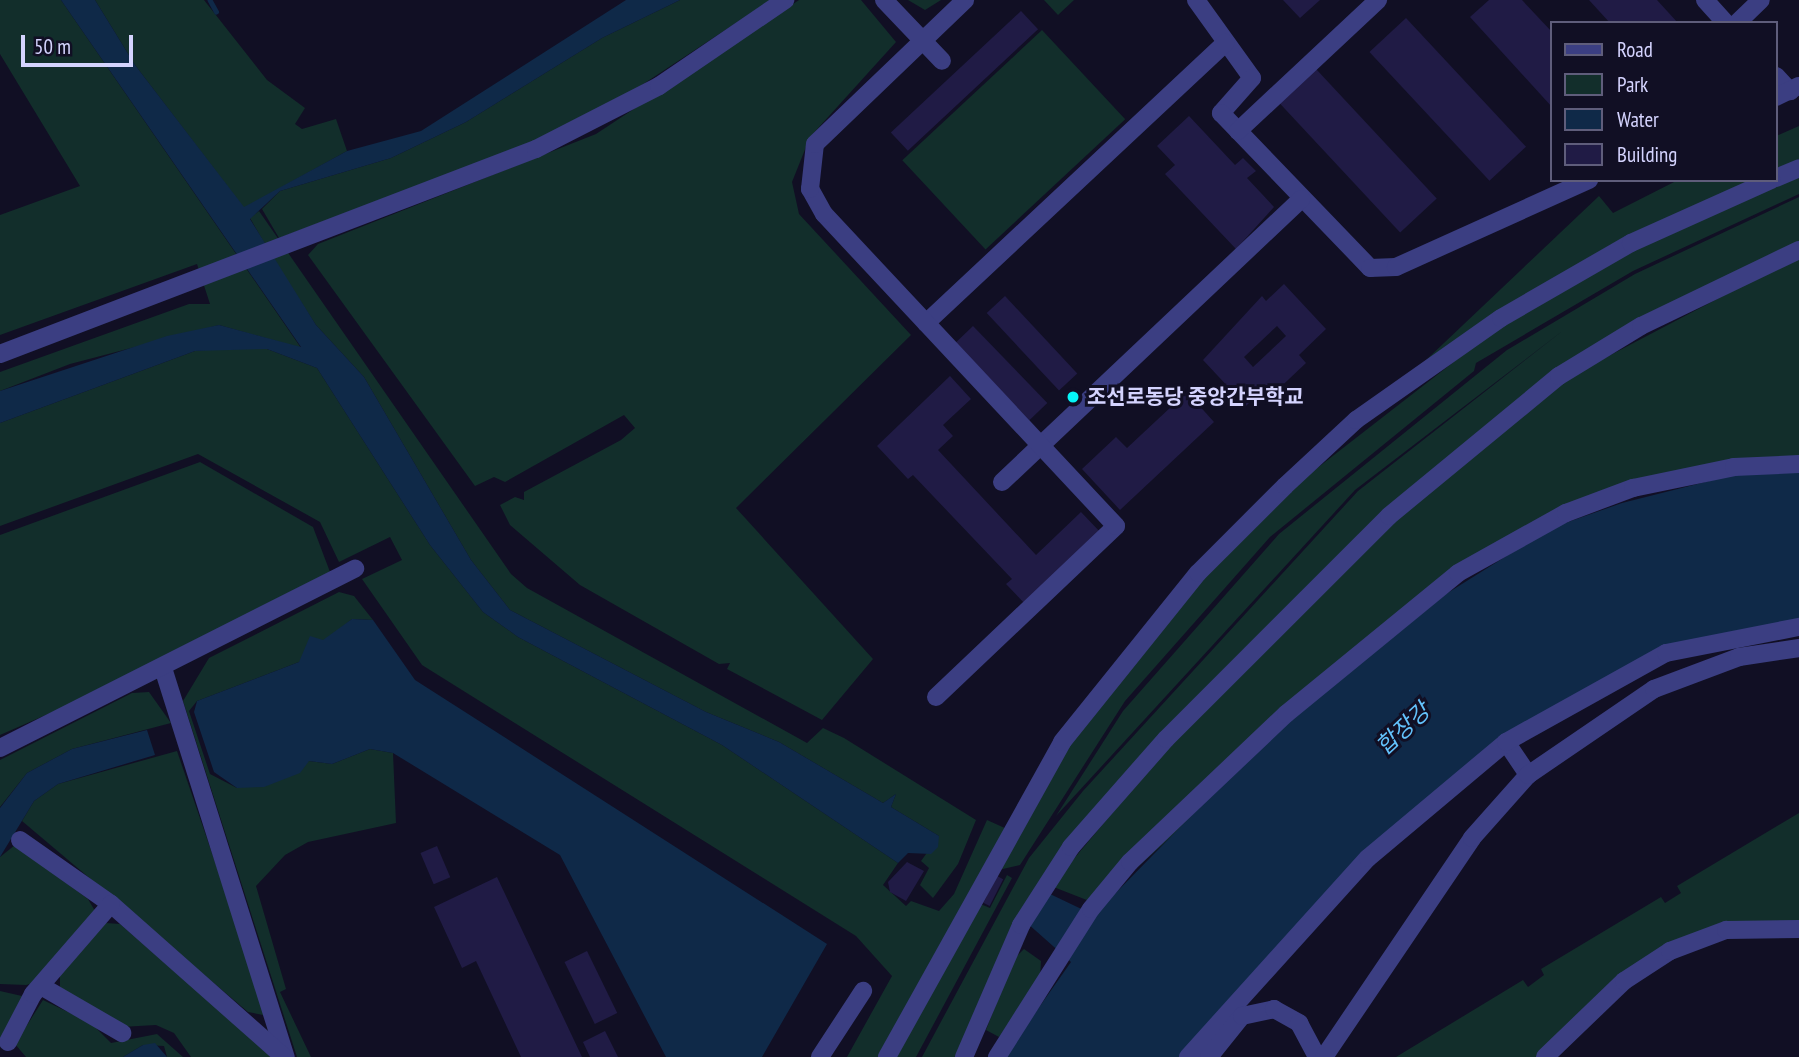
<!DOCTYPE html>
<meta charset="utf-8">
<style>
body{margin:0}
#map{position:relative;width:1799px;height:1057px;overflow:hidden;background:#110f24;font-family:"PT Sans Narrow","Noto Sans KR",sans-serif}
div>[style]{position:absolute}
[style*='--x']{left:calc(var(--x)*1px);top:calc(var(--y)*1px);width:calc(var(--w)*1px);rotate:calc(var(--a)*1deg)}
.green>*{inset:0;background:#122e2b;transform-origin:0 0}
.water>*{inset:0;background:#0f2948}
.stream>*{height:4.5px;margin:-2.25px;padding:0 2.25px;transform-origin:2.25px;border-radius:2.25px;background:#0f2948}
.building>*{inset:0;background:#201b45;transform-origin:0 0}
.minor>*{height:18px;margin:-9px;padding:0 9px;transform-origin:9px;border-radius:9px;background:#3b3e82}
.dots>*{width:19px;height:19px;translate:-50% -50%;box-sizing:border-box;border:4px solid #110f24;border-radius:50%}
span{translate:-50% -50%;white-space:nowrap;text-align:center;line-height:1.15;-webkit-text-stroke:6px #110f24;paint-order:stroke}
.poi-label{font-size:21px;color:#d4d3fe;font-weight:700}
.left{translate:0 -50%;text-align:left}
.water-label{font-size:23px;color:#63c2fc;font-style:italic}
.legend{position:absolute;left:1550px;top:21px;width:228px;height:161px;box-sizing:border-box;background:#110f24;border:2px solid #5f5d7b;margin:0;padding:9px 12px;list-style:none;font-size:21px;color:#d4d3fe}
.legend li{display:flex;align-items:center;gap:14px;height:35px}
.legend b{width:35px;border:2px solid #5f5d7b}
.scale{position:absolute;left:21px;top:35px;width:112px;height:32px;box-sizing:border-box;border:4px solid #d4d3fe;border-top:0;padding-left:9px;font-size:21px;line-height:24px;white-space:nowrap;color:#d4d3fe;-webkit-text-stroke:5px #110f24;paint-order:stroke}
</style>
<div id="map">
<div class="green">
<i style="clip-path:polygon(0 0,61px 0,301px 348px,219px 325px,70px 364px,0 391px,0 372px,189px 304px,210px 304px,197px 264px,0 335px,0 215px,80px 186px,0 54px)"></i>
<i style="clip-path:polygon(95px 0,204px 0,267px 80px,305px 108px,295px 124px,302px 129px,336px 119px,347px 151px,244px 208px,135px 65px)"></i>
<i style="clip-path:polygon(680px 0,771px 0,625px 96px,532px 143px,279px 238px,262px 209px,280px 191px,391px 158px,466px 122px,602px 38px)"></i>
<i style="clip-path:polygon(799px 0,861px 0,896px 42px,810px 137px,792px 182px,799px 214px,911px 335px,736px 508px,873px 659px,822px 720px,727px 669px,730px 663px,719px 664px,580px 585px,510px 525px,500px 505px,515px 497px,524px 500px,524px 492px,621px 440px,635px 428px,624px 415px,505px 482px,494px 477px,475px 486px,308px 255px,318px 244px,596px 134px)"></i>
<i style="clip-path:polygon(908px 0,941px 0,925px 10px)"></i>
<i style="clip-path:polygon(1044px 0,1074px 0,1058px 15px)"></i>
<i style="left:1042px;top:30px;width:122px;height:191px;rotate:47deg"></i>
<i style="clip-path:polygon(1799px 126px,1799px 159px,1776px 170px,1776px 136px)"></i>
<i style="clip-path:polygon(1799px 172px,1799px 194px,1633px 271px,1476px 363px,1474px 371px,1270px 537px,1125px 701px,1020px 865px,994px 871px,1065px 747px,1177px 606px,1289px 490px,1509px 319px,1598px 265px)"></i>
<i style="clip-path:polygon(1678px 180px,1752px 180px,1610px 245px,1425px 361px,1599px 196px,1613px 213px)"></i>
<i style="clip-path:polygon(1799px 197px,1799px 245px,1509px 407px,1069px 844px,959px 1057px,922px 1057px,1029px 858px,1083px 791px,1358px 491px,1565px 329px,1355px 490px,1056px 816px,1123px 711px,1279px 534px,1507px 350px,1635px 274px)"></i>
<i style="clip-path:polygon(259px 211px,511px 574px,527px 588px,807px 743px,823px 728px,844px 738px,976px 820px,958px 864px,933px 898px,920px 885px,929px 868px,921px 861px,939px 836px,891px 807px,896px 794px,883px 803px,779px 742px,706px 712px,510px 610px,471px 560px,364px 377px,316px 325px,277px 265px,250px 218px)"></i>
<i style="clip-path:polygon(1799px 256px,1799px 460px,1730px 462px,1493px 545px,1097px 904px,1051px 886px,1172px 742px,1395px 520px,1563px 380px)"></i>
<i style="clip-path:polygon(235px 347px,267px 349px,317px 368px,430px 545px,483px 612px,518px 637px,722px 745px,898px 863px,883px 885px,906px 906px,911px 901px,939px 911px,954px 894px,987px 820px,1007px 829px,881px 1057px,847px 1057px,892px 976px,856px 936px,422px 665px,362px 579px,402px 560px,390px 537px,339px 562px,320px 522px,198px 454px,0 526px,0 423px,195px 351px)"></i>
<i style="clip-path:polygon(200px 462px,313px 527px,330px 572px,96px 693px,0 735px,0 535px)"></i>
<i style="clip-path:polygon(339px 592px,354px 596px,373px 620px,352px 619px,299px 662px,197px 701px,189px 711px,210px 774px,237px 788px,309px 761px,332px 764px,370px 749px,393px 753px,396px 823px,308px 842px,285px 855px,256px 886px,286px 989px,280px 992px,311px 1057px,297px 1057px,183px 701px,209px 658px)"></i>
<i style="clip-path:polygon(149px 692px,171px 723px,72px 749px,27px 773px,0 807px,0 760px,132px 693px)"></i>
<i style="clip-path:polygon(177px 751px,264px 1005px,263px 1015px,248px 1012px,22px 821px,34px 801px,58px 784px)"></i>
<i style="clip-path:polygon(1799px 813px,1799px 922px,1739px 923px,1690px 935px,1540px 1057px,1396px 1057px,1523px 980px,1528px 987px,1544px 975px,1541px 969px,1661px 897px,1665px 903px,1681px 893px,1677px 886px)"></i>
<i style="clip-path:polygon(15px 845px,88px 899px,95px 911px,38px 982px,26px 985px,0 984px,0 857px)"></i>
<i style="clip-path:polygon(1007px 875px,1012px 878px,916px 1057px,893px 1057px,978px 903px,990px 908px)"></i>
<i style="clip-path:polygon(106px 923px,120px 924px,273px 1057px,191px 1057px,174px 1033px,156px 1025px,121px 1027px,60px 990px,60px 973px)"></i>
<i style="clip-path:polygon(1024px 949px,1041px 961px,1040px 979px,999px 1037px,986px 1030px,1013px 960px)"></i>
<i style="clip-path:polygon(0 991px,22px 996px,0 1048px)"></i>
<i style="clip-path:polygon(43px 1000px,91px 1023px,111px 1043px,157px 1034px,183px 1057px,167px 1057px,164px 1046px,143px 1045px,123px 1057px,26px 1057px,15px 1044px)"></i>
</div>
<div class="water">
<i style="clip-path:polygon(61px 0,95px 0,135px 65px,244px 207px,347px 151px,421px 131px,626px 0,680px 0,602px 38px,466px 122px,391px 158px,280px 191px,250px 219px,316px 325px,364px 377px,471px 560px,510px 610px,706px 712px,779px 742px,883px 803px,896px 794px,891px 807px,939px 836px,938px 847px,931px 854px,908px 853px,898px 863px,722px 745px,518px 637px,483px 612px,430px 545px,317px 368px,267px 349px,195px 351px,0 423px,0 391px,167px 336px,219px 325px,301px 347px)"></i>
<i style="clip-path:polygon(1799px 471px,1799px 624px,1676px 646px,1418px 808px,1181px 1057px,1004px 1057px,1071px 962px,1027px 923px,1050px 894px,1094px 915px,1262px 744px,1446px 594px,1551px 528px,1622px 503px,1745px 472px)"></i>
<i style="clip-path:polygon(352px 619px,373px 620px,415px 680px,827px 944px,762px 1057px,666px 1057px,560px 855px,393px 753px,370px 749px,332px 764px,309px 761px,300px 773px,264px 787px,237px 788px,214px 772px,194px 712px,197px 701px,299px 662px,310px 636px,323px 640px)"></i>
<i style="clip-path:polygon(147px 730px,155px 755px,58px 784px,34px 801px,0 857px,0 808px,27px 773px,72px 749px)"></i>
<i style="clip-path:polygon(155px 1043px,167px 1057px,123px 1057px,143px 1045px)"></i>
</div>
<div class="stream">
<i style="--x:210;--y:0;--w:13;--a:61"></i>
</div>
<div class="building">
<i style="clip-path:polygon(1283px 0,1320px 0,1300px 18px)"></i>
<i style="clip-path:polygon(1489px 0,1522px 0,1552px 32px,1552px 107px,1470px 17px)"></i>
<i style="clip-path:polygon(1589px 0,1657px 0,1678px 23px,1610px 23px)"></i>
<i style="left:1021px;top:11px;width:25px;height:178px;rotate:47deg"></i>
<i style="left:1406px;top:18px;width:176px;height:50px;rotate:47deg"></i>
<i style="left:1316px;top:69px;width:177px;height:50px;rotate:47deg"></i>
<i style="clip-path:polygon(1189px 116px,1235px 165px,1243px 158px,1256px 171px,1247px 178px,1274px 207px,1236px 249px,1165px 174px,1175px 165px,1157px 146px)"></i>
<i style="clip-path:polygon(evenodd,1284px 284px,1326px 329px,1299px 355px,1306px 363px,1270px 397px,1263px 389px,1246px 406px,1203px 360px,1262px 296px,1266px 301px,1284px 284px,1277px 326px,1286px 336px,1253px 367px,1244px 357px,1277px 326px)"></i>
<i style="left:1005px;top:296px;width:106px;height:25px;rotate:47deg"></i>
<i style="left:973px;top:326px;width:107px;height:25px;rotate:46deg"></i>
<i style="clip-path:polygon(950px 376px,971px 399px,943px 425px,953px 436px,938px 450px,1036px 555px,1081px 512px,1102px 534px,1026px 605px,1006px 584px,1012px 579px,913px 475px,908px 479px,877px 446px)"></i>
<i style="clip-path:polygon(1187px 392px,1214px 422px,1120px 510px,1082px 469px,1116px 437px,1127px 448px)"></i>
<i style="left:437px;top:846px;width:34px;height:18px;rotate:67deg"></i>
<i style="clip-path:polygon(907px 862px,924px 871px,906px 901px,890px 892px,888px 882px)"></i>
<i style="left:997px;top:876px;width:7px;height:30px;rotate:27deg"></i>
<i style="clip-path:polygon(497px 877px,582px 1057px,521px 1057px,476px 961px,462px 968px,434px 907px)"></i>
<i style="left:587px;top:951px;width:69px;height:25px;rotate:64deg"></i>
<i style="clip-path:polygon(605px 1031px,618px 1057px,590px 1057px,583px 1042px)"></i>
</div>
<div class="minor">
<i style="--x:884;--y:0;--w:84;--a:46.4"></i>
<i style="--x:1196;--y:0;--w:96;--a:54.3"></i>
<i style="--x:1252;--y:78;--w:47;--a:131.5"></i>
<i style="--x:1221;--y:113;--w:215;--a:46.1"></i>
<i style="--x:1370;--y:268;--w:26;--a:-2"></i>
<i style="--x:1396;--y:267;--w:212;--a:-24.3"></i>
<i style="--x:1705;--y:0;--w:31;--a:48"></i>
<i style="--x:1737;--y:23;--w:33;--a:-44"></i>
<i style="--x:1776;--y:76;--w:21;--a:47"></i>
<i style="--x:1776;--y:97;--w:25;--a:-26"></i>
<i style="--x:1238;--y:131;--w:192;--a:-43.1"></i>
<i style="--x:1776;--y:178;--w:25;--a:-23"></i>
<i style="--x:926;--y:323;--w:410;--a:-43.1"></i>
<i style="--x:0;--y:354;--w:574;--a:-20.93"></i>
<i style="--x:536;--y:149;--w:138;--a:-27.1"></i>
<i style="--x:659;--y:86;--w:153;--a:-34.3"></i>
<i style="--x:1002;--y:482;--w:412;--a:-43.4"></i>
<i style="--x:163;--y:668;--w:408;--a:72.5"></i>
<i style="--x:936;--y:697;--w:248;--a:-43.5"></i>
<i style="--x:1116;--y:526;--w:427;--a:-133.1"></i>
<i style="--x:824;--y:214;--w:29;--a:-119"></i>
<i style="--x:810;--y:189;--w:45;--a:-83.7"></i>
<i style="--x:815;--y:144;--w:208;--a:-43.8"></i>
<i style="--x:1506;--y:742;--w:40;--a:56"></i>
<i style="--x:0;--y:748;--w:398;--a:-26.8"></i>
<i style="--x:20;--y:840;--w:111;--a:35.1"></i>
<i style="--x:111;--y:904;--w:231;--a:41.5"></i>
<i style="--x:41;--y:986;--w:94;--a:30.1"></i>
<i style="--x:8;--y:1042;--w:54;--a:-62.5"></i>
<i style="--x:33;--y:994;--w:119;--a:-49.1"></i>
<i style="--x:820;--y:1057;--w:79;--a:-56.9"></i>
<i style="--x:887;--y:1057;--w:360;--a:-60.9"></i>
<i style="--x:1062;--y:742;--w:217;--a:-51.2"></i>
<i style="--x:1198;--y:573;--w:123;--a:-45"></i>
<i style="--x:1285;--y:486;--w:97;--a:-42.9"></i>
<i style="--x:1356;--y:420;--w:177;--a:-35.1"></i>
<i style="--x:1501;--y:318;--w:150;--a:-30"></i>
<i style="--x:1631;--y:243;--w:154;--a:-24.2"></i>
<i style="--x:964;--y:1057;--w:144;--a:-66.6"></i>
<i style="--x:1021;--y:925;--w:93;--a:-57.3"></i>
<i style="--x:1071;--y:847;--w:144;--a:-48.7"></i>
<i style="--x:1166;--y:739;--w:315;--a:-45"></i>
<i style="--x:1389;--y:516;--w:220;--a:-39.5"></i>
<i style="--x:1559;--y:376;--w:96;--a:-31.4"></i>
<i style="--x:1641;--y:326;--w:175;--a:-25.7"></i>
<i style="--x:997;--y:1057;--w:175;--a:-57.6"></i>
<i style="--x:1091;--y:909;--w:61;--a:-50.3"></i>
<i style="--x:1130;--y:862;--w:215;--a:-43.5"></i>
<i style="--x:1286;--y:714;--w:222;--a:-39.3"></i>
<i style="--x:1458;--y:573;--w:124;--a:-29.1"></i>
<i style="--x:1566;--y:513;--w:72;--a:-20.5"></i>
<i style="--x:1633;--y:488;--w:103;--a:-11.7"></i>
<i style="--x:1734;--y:467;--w:65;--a:-2.6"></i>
<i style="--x:1188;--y:1057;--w:268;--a:-47.9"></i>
<i style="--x:1368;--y:858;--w:180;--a:-40"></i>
<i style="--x:1506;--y:742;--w:183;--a:-29.1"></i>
<i style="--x:1666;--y:653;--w:136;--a:-11.1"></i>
<i style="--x:1209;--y:1057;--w:53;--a:-51.2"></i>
<i style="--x:1242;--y:1016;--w:33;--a:-12"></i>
<i style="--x:1274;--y:1009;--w:29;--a:29"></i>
<i style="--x:1299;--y:1023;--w:38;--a:62"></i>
<i style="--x:1324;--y:1057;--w:264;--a:-55.9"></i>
<i style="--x:1472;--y:838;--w:84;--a:-48.4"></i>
<i style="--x:1528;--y:775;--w:153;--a:-34.3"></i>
<i style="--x:1654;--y:689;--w:91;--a:-20.6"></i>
<i style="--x:1739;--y:657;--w:61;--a:-8.5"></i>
<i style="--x:1545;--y:1057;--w:110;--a:-43.9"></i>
<i style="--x:1624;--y:981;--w:55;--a:-33.1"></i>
<i style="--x:1670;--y:951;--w:60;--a:-20.6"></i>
<i style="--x:1726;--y:930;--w:73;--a:-0.8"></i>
</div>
<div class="dots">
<i style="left:1073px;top:397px;background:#05f5f8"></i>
</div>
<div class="poi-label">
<span class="left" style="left:1087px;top:397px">조선로동당 중앙간부학교</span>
</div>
<div class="water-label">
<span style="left:1403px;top:729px;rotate:-43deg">합장강</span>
</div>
<ul class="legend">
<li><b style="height:9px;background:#3b3e82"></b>Road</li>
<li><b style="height:19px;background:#122e2b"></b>Park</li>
<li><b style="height:19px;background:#0f2948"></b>Water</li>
<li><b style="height:19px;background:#201b45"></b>Building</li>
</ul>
<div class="scale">50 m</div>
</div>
